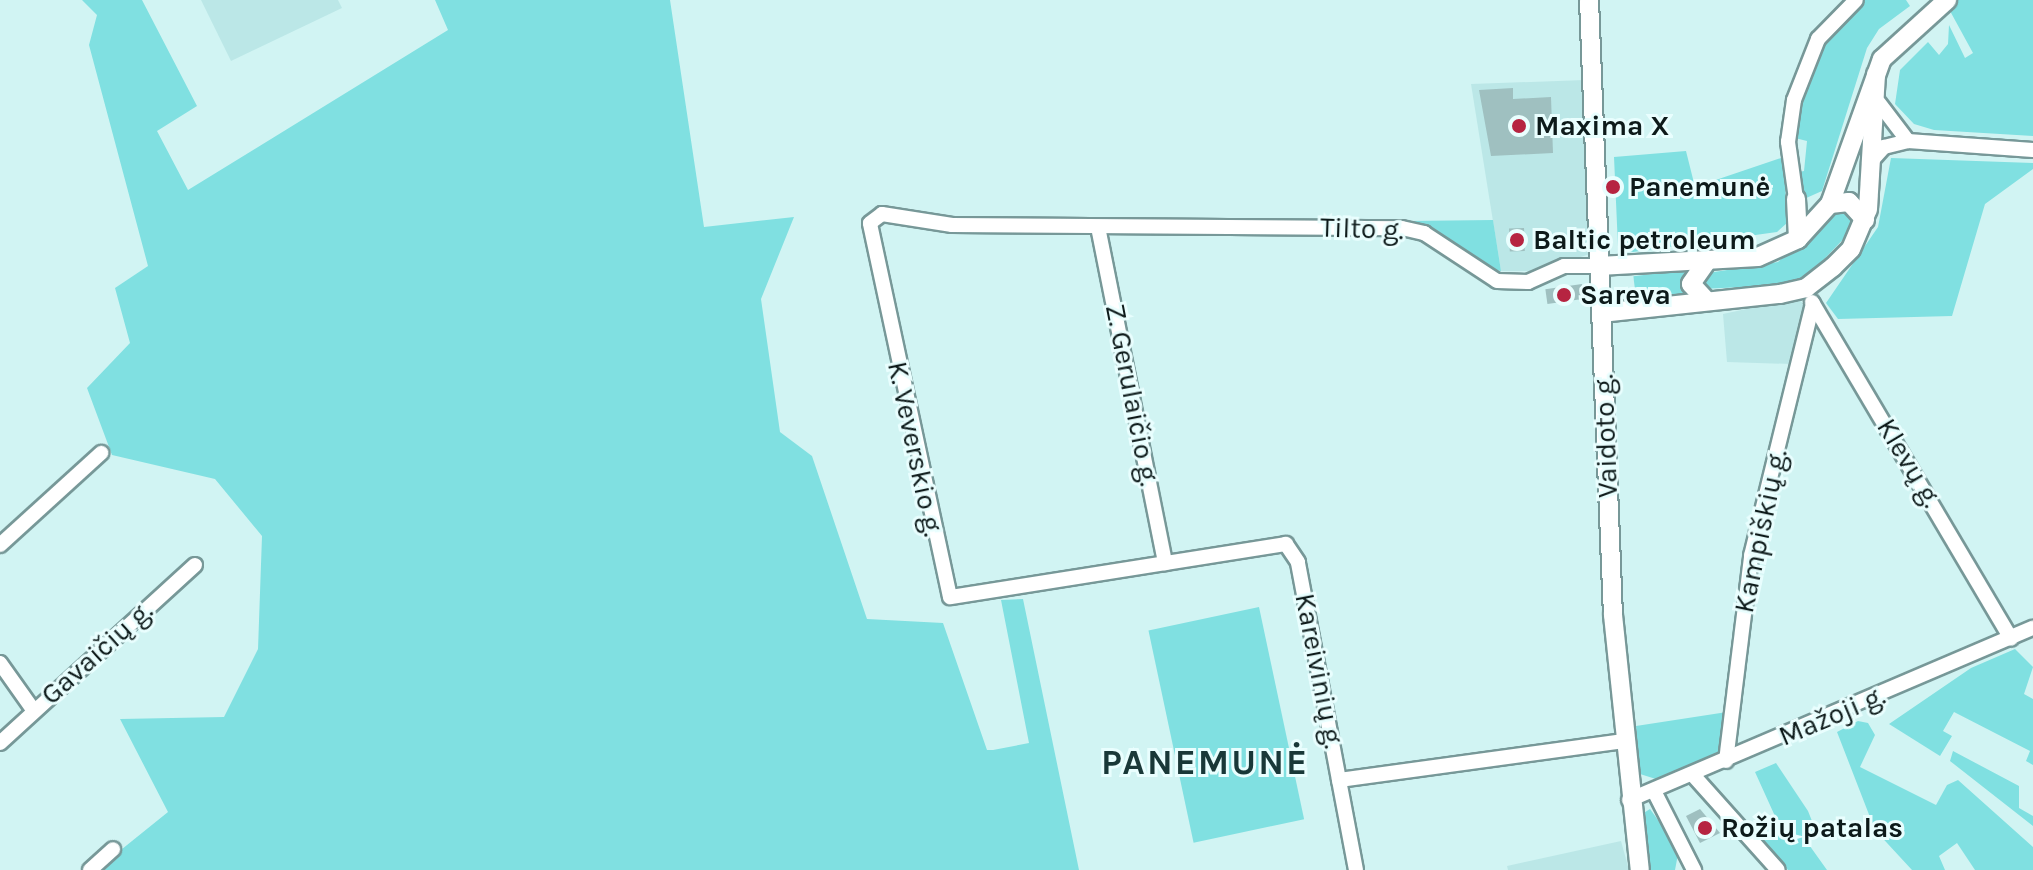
<!DOCTYPE html>
<meta charset="utf-8">
<style>
body{margin:0}
#map{position:relative;width:2033px;height:870px;overflow:hidden;background:#d1f4f3;font-family:Karla,sans-serif}
div>[style]{position:absolute}
[style*='--x']{left:calc(var(--x)*1px);top:calc(var(--y)*1px);width:calc(var(--w)*1px);rotate:calc(var(--a)*1deg)}
.built>*{inset:0;background:#bbe7e7}
.green>*{inset:0;background:#80e0e1;transform-origin:0 0}
.building>*{inset:0;background:#9fc0c0;transform-origin:0 0}
.roads{filter:drop-shadow(2px 0 #779898) drop-shadow(-2px 0 #779898) drop-shadow(0 2px #779898) drop-shadow(0 -2px #779898)}
.minor>*{height:14px;margin:-7px;padding:0 7px;transform-origin:7px;border-radius:7px;background:#fff}
.major>*{height:18px;margin:-9px;padding:0 9px;transform-origin:9px;border-radius:9px;background:#fff}
.dots>*{width:22px;height:22px;translate:-50% -50%;box-sizing:border-box;border:4px solid #e9fefe;border-radius:50%}
span{translate:-50% -50%;white-space:nowrap;text-align:center;line-height:1.15;-webkit-text-stroke:6px #e9fefe;paint-order:stroke}
.poi-label{font-size:28px;color:#0d1a1a;font-weight:700}
.left{translate:0 -50%;text-align:left}
.street-label{font-size:28px;color:#0d1a1a}
.district-label{font-size:36px;color:#193838;font-weight:700;letter-spacing:2px}
</style>
<div id="map">
<div class="built">
<i style="clip-path:polygon(201px 0,338px 0,342px 8px,231px 61px)"></i>
<i style="clip-path:polygon(1585px 80px,1590px 254px,1536px 271px,1501px 271px,1471px 84px)"></i>
<i style="clip-path:polygon(1797px 298px,1806px 306px,1792px 364px,1727px 362px,1723px 314px)"></i>
<i style="clip-path:polygon(1621px 841px,1629px 870px,1508px 870px,1507px 866px)"></i>
</div>
<div class="green">
<i style="clip-path:polygon(82px 0,142px 0,197px 106px,157px 131px,188px 190px,448px 30px,435px 0,670px 0,704px 227px,794px 217px,761px 299px,780px 432px,812px 456px,867px 619px,943px 623px,987px 750px,993px 750px,1029px 743px,1001px 600px,1023px 599px,1079px 870px,96px 870px,168px 812px,120px 719px,224px 717px,258px 649px,262px 536px,215px 479px,112px 455px,87px 388px,130px 343px,115px 288px,148px 266px,89px 45px,97px 15px)"></i>
<i style="clip-path:polygon(1864px 0,1906px 0,1910px 6px,1879px 29px,1867px 48px,1822px 191px,1804px 199px,1799px 172px,1804px 171px,1807px 141px,1795px 138px,1796px 107px,1824px 42px)"></i>
<i style="clip-path:polygon(1944px 0,2033px 0,2033px 136px,1934px 130px,1914px 124px,1895px 104px,1900px 70px,1928px 42px,1939px 55px,1948px 44px,1949px 25px,1965px 58px,1973px 53px)"></i>
<i style="clip-path:polygon(1686px 151px,1695px 187px,1784px 157px,1787px 223px,1777px 232px,1633px 252px,1618px 247px,1614px 157px)"></i>
<i style="clip-path:polygon(1891px 158px,2033px 163px,2033px 169px,1985px 204px,1952px 316px,1838px 319px,1826px 303px,1878px 227px)"></i>
<i style="clip-path:polygon(1836px 210px,1854px 217px,1851px 231px,1810px 274px,1784px 285px,1701px 289px,1708px 273px,1778px 262px)"></i>
<i style="clip-path:polygon(1493px 220px,1501px 271px,1481px 268px,1433px 230px,1407px 221px)"></i>
<i style="left:1685px;top:270px;width:26px;height:52px;rotate:83deg"></i>
<i style="left:1259px;top:607px;width:217px;height:113px;rotate:78deg"></i>
<i style="clip-path:polygon(2015px 649px,2033px 667px,2024px 694px,2033px 699px,2033px 765px,2026px 761px,2030px 751px,1954px 712px,1943px 731px,1952px 736px,1940px 756px,1889px 724px,1971px 668px)"></i>
<i style="clip-path:polygon(1727px 712px,1717px 756px,1659px 780px,1640px 774px,1636px 726px)"></i>
<i style="clip-path:polygon(1858px 721px,1868px 723px,1875px 735px,1860px 767px,1936px 805px,1947px 785px,1958px 780px,2033px 847px,2033px 870px,1975px 870px,1957px 843px,1939px 856px,1945px 870px,1912px 870px,1875px 830px,1837px 732px)"></i>
<i style="clip-path:polygon(1953px 751px,2019px 786px,2019px 808px,2033px 816px,2033px 826px,1950px 761px)"></i>
<i style="clip-path:polygon(1776px 763px,1808px 811px,1818px 836px,1807px 842px,1827px 870px,1788px 870px,1758px 837px,1779px 825px,1755px 772px)"></i>
<i style="clip-path:polygon(1650px 809px,1679px 849px,1675px 870px,1650px 870px,1642px 814px)"></i>
</div>
<div class="building">
<i style="clip-path:polygon(1513px 88px,1513px 99px,1551px 97px,1553px 153px,1491px 156px,1479px 90px)"></i>
<i style="left:1524px;top:228px;width:23px;height:15px;rotate:88deg"></i>
<i style="left:1582px;top:284px;width:15px;height:37px;rotate:82deg"></i>
<i style="clip-path:polygon(1700px 809px,1720px 833px,1700px 843px,1686px 816px)"></i>
</div>
<div class="roads">
<div class="minor">
<i style="--x:1879;--y:103;--w:48;--a:52.7"></i>
<i style="--x:1874;--y:158;--w:15;--a:-48"></i>
<i style="--x:1884;--y:147;--w:25;--a:-14"></i>
<i style="--x:1908;--y:141;--w:125;--a:4.1"></i>
<i style="--x:1796;--y:199;--w:58;--a:-98"></i>
<i style="--x:1788;--y:142;--w:42;--a:-81.9"></i>
<i style="--x:1794;--y:100;--w:66;--a:-68.5"></i>
<i style="--x:1818;--y:39;--w:54;--a:-45.7"></i>
<i style="--x:1098;--y:227;--w:343;--a:78.7"></i>
<i style="--x:1812;--y:302;--w:391;--a:59.4"></i>
<i style="--x:0;--y:545;--w:137;--a:-42.3"></i>
<i style="--x:0;--y:663;--w:59;--a:54.7"></i>
<i style="--x:0;--y:743;--w:264;--a:-42.4"></i>
<i style="--x:1726;--y:761;--w:207;--a:-83"></i>
<i style="--x:1751;--y:556;--w:260;--a:-76.2"></i>
<i style="--x:1693;--y:775;--w:127;--a:48.2"></i>
<i style="--x:1339;--y:780;--w:286;--a:-7.8"></i>
<i style="--x:1654;--y:791;--w:89;--a:63.1"></i>
<i style="--x:1629;--y:800;--w:439;--a:-23.1"></i>
<i style="--x:90;--y:870;--w:31;--a:-42"></i>
<i style="--x:1356;--y:870;--w:313;--a:-100.7"></i>
<i style="--x:1298;--y:562;--w:22;--a:-124"></i>
<i style="--x:1286;--y:544;--w:340;--a:171"></i>
<i style="--x:950;--y:597;--w:382;--a:-102.1"></i>
<i style="--x:870;--y:223;--w:15;--a:-37"></i>
<i style="--x:882;--y:214;--w:71;--a:8.9"></i>
<i style="--x:952;--y:225;--w:450;--a:0.4"></i>
<i style="--x:1402;--y:228;--w:23;--a:13"></i>
<i style="--x:1424;--y:233;--w:87;--a:33.3"></i>
<i style="--x:1497;--y:281;--w:31;--a:2"></i>
<i style="--x:1528;--y:282;--w:39;--a:-24"></i>
<i style="--x:1564;--y:266;--w:35;--a:0"></i>
</div>
<div class="major">
<i style="--x:1589;--y:0;--w:615;--a:87.77"></i>
<i style="--x:1613;--y:615;--w:256;--a:84"></i>
<i style="--x:1796;--y:199;--w:40;--a:87.1"></i>
<i style="--x:1830;--y:204;--w:19;--a:-6"></i>
<i style="--x:1849;--y:202;--w:24;--a:48"></i>
<i style="--x:1707;--y:261;--w:28;--a:125"></i>
<i style="--x:1691;--y:284;--w:23;--a:47"></i>
<i style="--x:1599;--y:266;--w:159;--a:-3.2"></i>
<i style="--x:1758;--y:257;--w:44;--a:-24.2"></i>
<i style="--x:1798;--y:239;--w:47;--a:-47.6"></i>
<i style="--x:1830;--y:204;--w:154;--a:-70.3"></i>
<i style="--x:1882;--y:59;--w:88;--a:-42.2"></i>
<i style="--x:1601;--y:313;--w:180;--a:-6.1"></i>
<i style="--x:1780;--y:294;--w:27;--a:-13"></i>
<i style="--x:1806;--y:288;--w:34;--a:-38"></i>
<i style="--x:1833;--y:267;--w:25;--a:-45"></i>
<i style="--x:1851;--y:249;--w:43;--a:-67"></i>
<i style="--x:1868;--y:209;--w:135;--a:-86.6"></i>
</div>
</div>
<div class="dots">
<i style="left:1519px;top:126px;background:#b62441"></i>
<i style="left:1613px;top:187px;background:#b62441"></i>
<i style="left:1517px;top:240px;background:#b62441"></i>
<i style="left:1564px;top:295px;background:#b62441"></i>
<i style="left:1705px;top:828px;background:#b62441"></i>
</div>
<div class="poi-label">
<span class="left" style="left:1535px;top:126px">Maxima X</span>
<span class="left" style="left:1629px;top:187px">Panemunė</span>
<span class="left" style="left:1533px;top:240px">Baltic petroleum</span>
<span class="left" style="left:1580px;top:295px">Sareva</span>
<span class="left" style="left:1721px;top:828px">Rožių patalas</span>
</div>
<div class="street-label">
<span style="left:1362px;top:229px;rotate:2deg">Tilto g.</span>
<span style="left:1132px;top:395px;rotate:79deg">Z. Gerulaičio g.</span>
<span style="left:1606px;top:436px;rotate:-92deg">Vaidoto g.</span>
<span style="left:915px;top:449px;rotate:78deg">K. Veverskio g.</span>
<span style="left:1909px;top:463px;rotate:59deg">Klevų g.</span>
<span style="left:1761px;top:531px;rotate:-78deg">Kampiškių g.</span>
<span style="left:97px;top:653px;rotate:-42deg">Gavaičių g.</span>
<span style="left:1319px;top:671px;rotate:79deg">Kareivinių g.</span>
<span style="left:1832px;top:716px;rotate:-23deg">Mažoji g.</span>
</div>
<div class="district-label">
<span style="left:1205px;top:763px">PANEMUNĖ</span>
</div>
</div>
